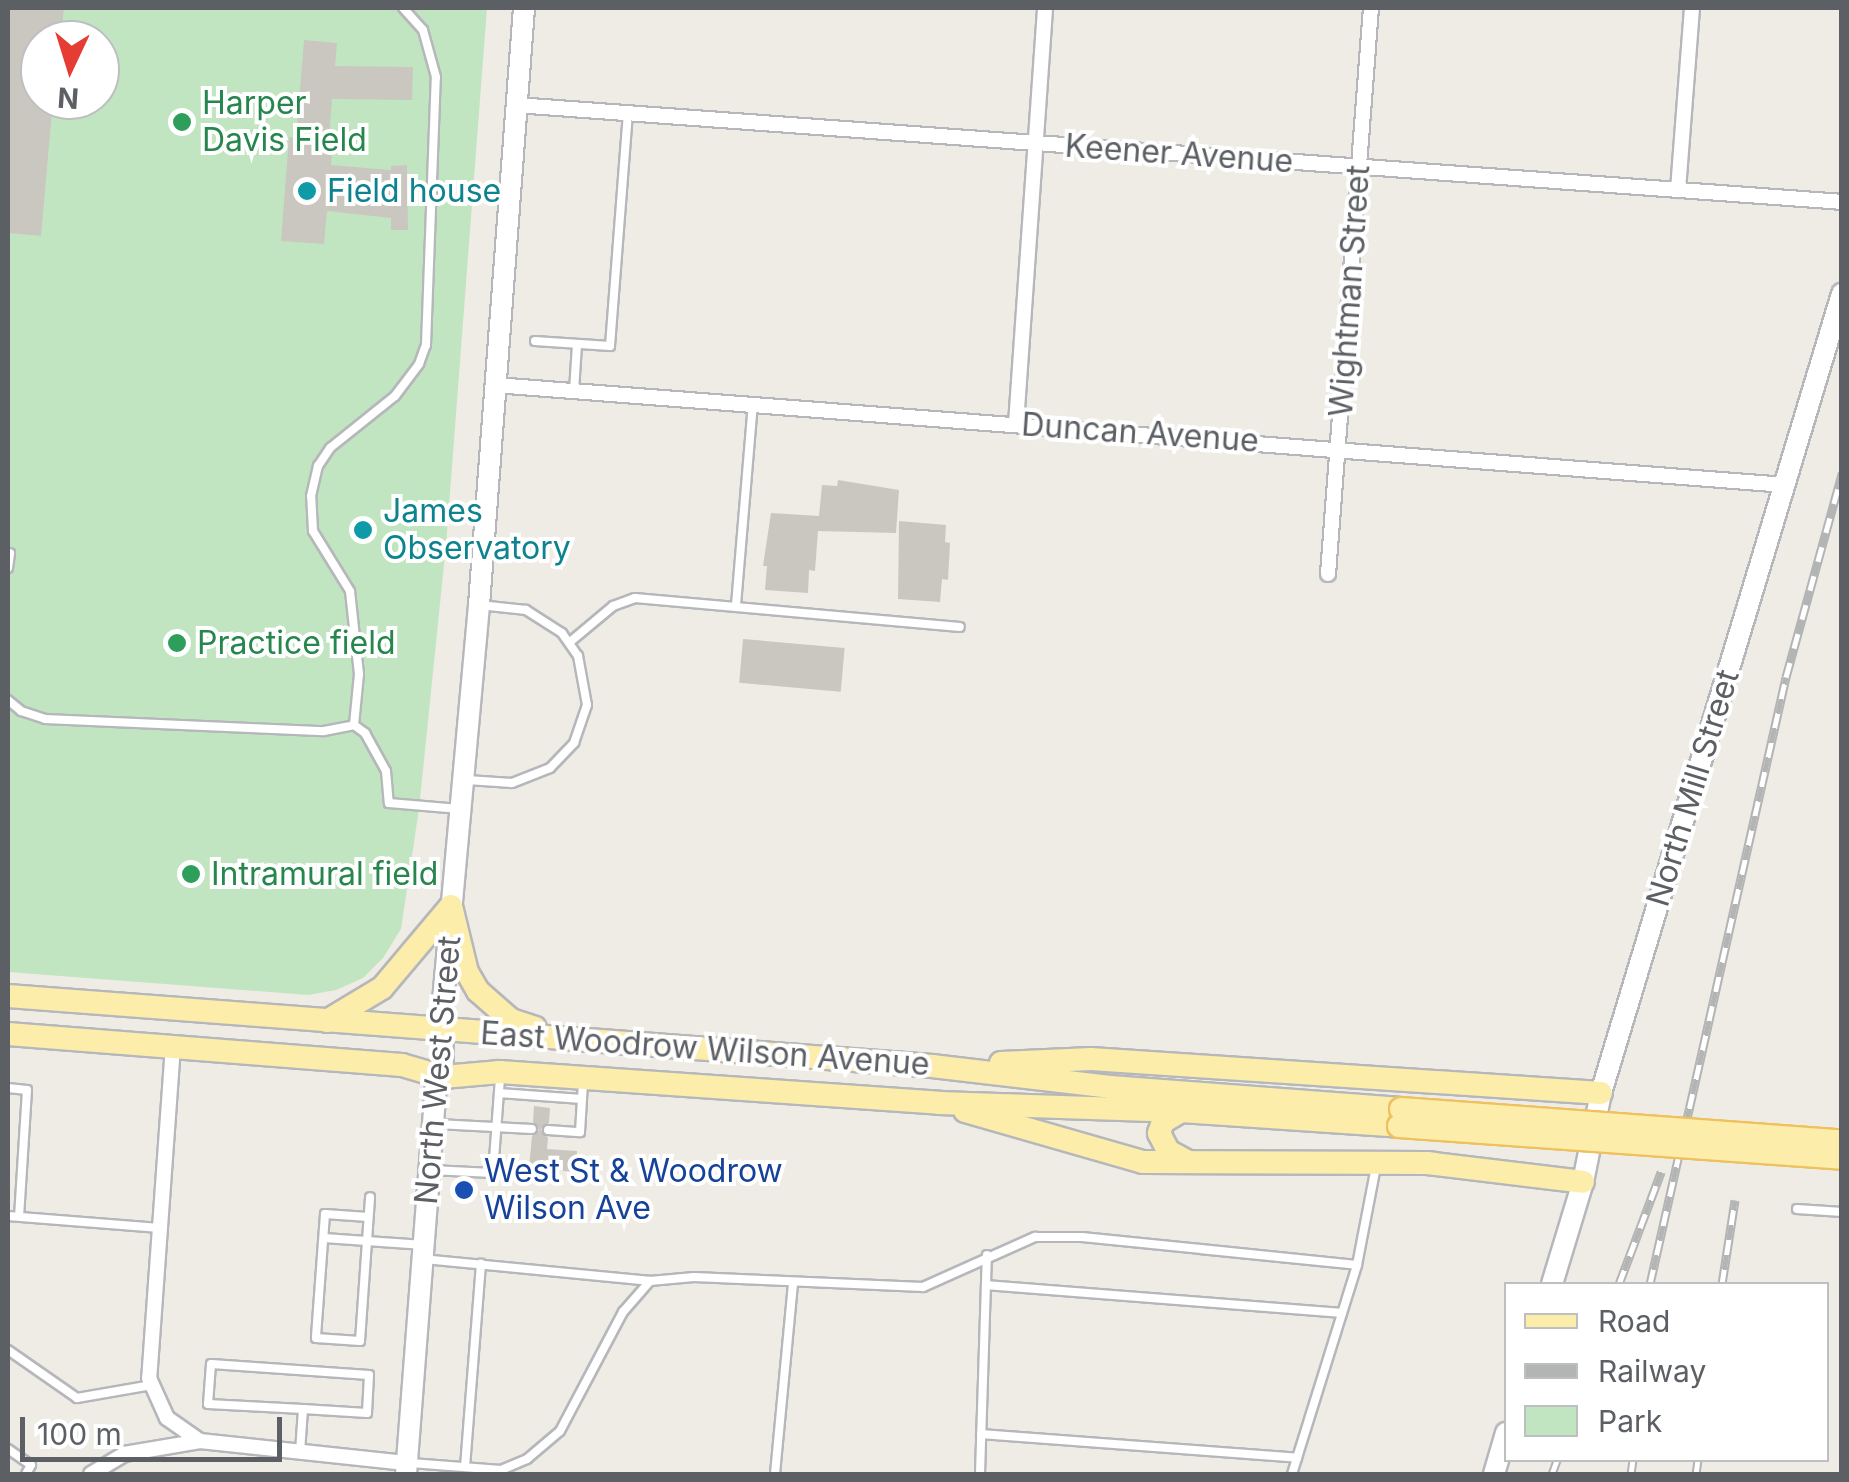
<!DOCTYPE html>
<style>
body{margin:0}
#map{position:relative;width:1849px;height:1482px;overflow:hidden;background:#eeece4;font-family:Inter,sans-serif}
div>[style]{position:absolute}
[style*='--x']{left:calc(var(--x)*1px);top:calc(var(--y)*1px);width:calc(var(--w)*1px);rotate:calc(var(--a)*1deg)}
.green>*{inset:0;background:#c2e5c1}
.building>*{inset:0;background:#cac7c1;transform-origin:0 0}
.roads{filter:drop-shadow(2px 0 #b5b7bb) drop-shadow(-2px 0 #b5b7bb) drop-shadow(0 2px #b5b7bb) drop-shadow(0 -2px #b5b7bb)}
.lane>*{height:8px;margin:-4px;padding:0 4px;transform-origin:4px;border-radius:4px;background:#fff}
.street>*{height:14px;margin:-7px;padding:0 7px;transform-origin:7px;border-radius:7px;background:#fff}
.secondary>*{height:20px;margin:-10px;padding:0 10px;transform-origin:10px;border-radius:10px;background:#fff}
.primary>*{height:22px;margin:-11px;padding:0 11px;transform-origin:11px;border-radius:11px;background:#fdedab}
.rail>*{height:9px;margin-top:-4.5px;transform-origin:0;background:repeating-linear-gradient(90deg,#fff 0 15px,#b3b4b4 0 30px);box-sizing:border-box;border-block:2px solid #b3b4b4}
.bridges{filter:drop-shadow(2px 0 #eec15e) drop-shadow(-2px 0 #eec15e) drop-shadow(0 2px #eec15e) drop-shadow(0 -2px #eec15e)}
.primary-bridge>*{height:22px;margin:-11px;padding:0 11px;transform-origin:11px;border-radius:11px;background:#fdedab}
.dots>*{width:28px;height:28px;translate:-50% -50%;box-sizing:border-box;border:5px solid #fff;border-radius:50%}
span{translate:-50% -50%;white-space:nowrap;text-align:center;line-height:1.15;-webkit-text-stroke:8px #fff;paint-order:stroke}
.leisure-label{font-size:32px;color:#27864d}
.left{translate:0 -50%;text-align:left}
.street-label{font-size:32px;color:#5c6064}
.culture-label{font-size:32px;color:#0d838f}
.transit-label{font-size:32px;color:#164399}
.frame{position:absolute;inset:0;border:10px solid #5c6064;pointer-events:none}
.legend{position:absolute;left:1504px;top:1282px;width:325px;height:180px;box-sizing:border-box;background:#fff;border:2px solid #bebfc1;margin:0;padding:12px 18px;list-style:none;font-size:30px;color:#5c6064}
.legend li{display:flex;align-items:center;gap:20px;height:50px}
.legend b{width:50px;border:2px solid #bebfc1}
.north{position:absolute;left:20px;top:20px;width:100px;height:100px;box-sizing:border-box;background:#fff;border:2px solid #bebfc1;border-radius:50%;rotate:184deg;font-size:28px;font-weight:700;line-height:40px;text-align:center;color:#5c6064}
.north::after{content:'';display:block;margin:auto;width:35px;height:45px;background:#e53c34;clip-path:polygon(50% 0,100% 100%,50% 72%,0 100%)}
.scale{position:absolute;left:20px;top:1417px;width:262px;height:45px;box-sizing:border-box;border:5px solid #5c6064;border-top:0;padding-left:12px;font-size:30px;line-height:35px;white-space:nowrap;color:#5c6064;-webkit-text-stroke:8px #fff;paint-order:stroke}
</style>
<div id="map">
<div class="green">
<i style="clip-path:polygon(evenodd,8px 8px,487px 8px,446px 545px,419px 809px,401px 929px,383px 958px,363px 978px,336px 990px,308px 995px,8px 972px,8px 8px,40px 40px,100px 40px,100px 100px,40px 100px,40px 40px)"></i>
</div>
<div class="building">
<i style="clip-path:polygon(8px 8px,64px 8px,61px 40px,40px 40px,40px 100px,53px 100px,41px 236px,8px 233px)"></i>
<i style="clip-path:polygon(304px 40px,337px 43px,335px 66px,413px 67px,412px 100px,332px 99px,329px 140px,333px 140px,331px 165px,391px 170px,391px 166px,407px 165px,408px 230px,391px 230px,391px 218px,327px 211px,324px 244px,281px 241px,289px 137px,296px 138px)"></i>
<i style="clip-path:polygon(838px 480px,899px 490px,896px 533px,818px 531px,815px 571px,809px 570px,808px 593px,765px 590px,767px 566px,763px 566px,771px 513px,819px 516px,822px 485px,837px 486px)"></i>
<i style="clip-path:polygon(899px 521px,946px 525px,945px 542px,950px 543px,948px 580px,942px 579px,940px 602px,898px 599px)"></i>
<i style="clip-path:polygon(364px 522px,374px 526px,370px 539px,362px 538px,350px 528px)"></i>
<i style="left:743px;top:639px;width:102px;height:44px;rotate:5deg"></i>
<i style="clip-path:polygon(534px 1106px,550px 1108px,549px 1123px,541px 1129px,548px 1138px,547px 1149px,577px 1151px,576px 1172px,529px 1168px,532px 1136px,539px 1130px,533px 1122px)"></i>
</div>
<div class="roads">
<div class="lane">
<i style="--x:535;--y:341;--w:75;--a:3.8"></i>
<i style="--x:610;--y:346;--w:234;--a:-85.6"></i>
<i style="--x:574;--y:391;--w:47;--a:-86.3"></i>
<i style="--x:8;--y:568;--w:15;--a:-82"></i>
<i style="--x:736;--y:605;--w:203;--a:-85.2"></i>
<i style="--x:570;--y:642;--w:56;--a:-39.9"></i>
<i style="--x:613;--y:606;--w:23;--a:-20"></i>
<i style="--x:635;--y:598;--w:326;--a:5.1"></i>
<i style="--x:8;--y:700;--w:17;--a:40"></i>
<i style="--x:21;--y:711;--w:25;--a:18"></i>
<i style="--x:45;--y:719;--w:279;--a:2.5"></i>
<i style="--x:324;--y:731;--w:31;--a:-11"></i>
<i style="--x:354;--y:725;--w:51;--a:-84.4"></i>
<i style="--x:359;--y:674;--w:83;--a:-96.2"></i>
<i style="--x:350;--y:591;--w:70;--a:-121.7"></i>
<i style="--x:313;--y:531;--w:35;--a:-93"></i>
<i style="--x:311;--y:496;--w:31;--a:-77"></i>
<i style="--x:318;--y:466;--w:22;--a:-56"></i>
<i style="--x:330;--y:448;--w:83;--a:-38.7"></i>
<i style="--x:395;--y:396;--w:40;--a:-53"></i>
<i style="--x:419;--y:364;--w:20;--a:-70"></i>
<i style="--x:426;--y:345;--w:268;--a:-87.9"></i>
<i style="--x:436;--y:77;--w:49;--a:-105.5"></i>
<i style="--x:423;--y:30;--w:30;--a:-132"></i>
<i style="--x:354;--y:725;--w:14;--a:36"></i>
<i style="--x:365;--y:733;--w:43;--a:61.1"></i>
<i style="--x:386;--y:771;--w:32;--a:85"></i>
<i style="--x:389;--y:803;--w:71;--a:4.8"></i>
<i style="--x:467;--y:780;--w:45;--a:3.8"></i>
<i style="--x:512;--y:783;--w:41;--a:-21.5"></i>
<i style="--x:550;--y:768;--w:35;--a:-46"></i>
<i style="--x:574;--y:743;--w:40;--a:-71.1"></i>
<i style="--x:587;--y:705;--w:50;--a:-100.4"></i>
<i style="--x:578;--y:656;--w:28;--a:-125"></i>
<i style="--x:562;--y:633;--w:43;--a:-147.4"></i>
<i style="--x:526;--y:610;--w:47;--a:-173.9"></i>
<i style="--x:8;--y:1088;--w:19;--a:6"></i>
<i style="--x:27;--y:1090;--w:126;--a:93.6"></i>
<i style="--x:499;--y:1093;--w:83;--a:4.1"></i>
<i style="--x:437;--y:1124;--w:95;--a:3"></i>
<i style="--x:548;--y:1130;--w:32;--a:4"></i>
<i style="--x:580;--y:1132;--w:49;--a:-86.5"></i>
<i style="--x:430;--y:1170;--w:63;--a:2.7"></i>
<i style="--x:493;--y:1173;--w:96;--a:-85.8"></i>
<i style="--x:1797;--y:1209;--w:45;--a:3.8"></i>
<i style="--x:8;--y:1216;--w:152;--a:4.5"></i>
<i style="--x:368;--y:1217;--w:43;--a:-176"></i>
<i style="--x:325;--y:1214;--w:124;--a:94.2"></i>
<i style="--x:316;--y:1338;--w:44;--a:3.9"></i>
<i style="--x:360;--y:1341;--w:144;--a:-86"></i>
<i style="--x:324;--y:1238;--w:100;--a:4"></i>
<i style="--x:423;--y:1259;--w:228;--a:5.5"></i>
<i style="--x:986;--y:1285;--w:357;--a:4.5"></i>
<i style="--x:8;--y:1350;--w:84;--a:34.8"></i>
<i style="--x:77;--y:1398;--w:76;--a:-9.8"></i>
<i style="--x:981;--y:1434;--w:317;--a:4.3"></i>
<i style="--x:8;--y:1449;--w:28;--a:35"></i>
<i style="--x:31;--y:1465;--w:10;--a:119"></i>
<i style="--x:300;--y:1452;--w:43;--a:-86"></i>
<i style="--x:303;--y:1409;--w:64;--a:3.6"></i>
<i style="--x:367;--y:1413;--w:38;--a:-87"></i>
<i style="--x:369;--y:1375;--w:158;--a:-176"></i>
<i style="--x:211;--y:1364;--w:40;--a:94.3"></i>
<i style="--x:208;--y:1404;--w:95;--a:3"></i>
<i style="--x:411;--y:1463;--w:90;--a:4.4"></i>
<i style="--x:501;--y:1470;--w:28;--a:-23"></i>
<i style="--x:527;--y:1459;--w:43;--a:-40.3"></i>
<i style="--x:560;--y:1431;--w:135;--a:-62.1"></i>
<i style="--x:623;--y:1312;--w:41;--a:-48.9"></i>
<i style="--x:650;--y:1281;--w:44;--a:-5.2"></i>
<i style="--x:694;--y:1277;--w:229;--a:2.5"></i>
<i style="--x:923;--y:1287;--w:123;--a:-24.1"></i>
<i style="--x:1035;--y:1237;--w:47;--a:0"></i>
<i style="--x:1082;--y:1237;--w:276;--a:5.8"></i>
<i style="--x:465;--y:1467;--w:204;--a:-85.5"></i>
<i style="--x:775;--y:1474;--w:193;--a:-84.6"></i>
<i style="--x:980;--y:1474;--w:219;--a:-88.2"></i>
<i style="--x:1292;--y:1474;--w:219;--a:-72.7"></i>
<i style="--x:1357;--y:1265;--w:101;--a:-79.1"></i>
</div>
<div class="street">
<i style="--x:516;--y:105;--w:1330;--a:4.18"></i>
<i style="--x:1678;--y:190;--w:183;--a:-85.6"></i>
<i style="--x:495;--y:385;--w:1294;--a:4.43"></i>
<i style="--x:1016;--y:424;--w:417;--a:-86"></i>
<i style="--x:1328;--y:574;--w:568;--a:-85.66"></i>
<i style="--x:173;--y:1046;--w:333;--a:94.1"></i>
<i style="--x:149;--y:1378;--w:44;--a:65.8"></i>
<i style="--x:167;--y:1418;--w:40;--a:34.9"></i>
<i style="--x:200;--y:1441;--w:207;--a:6.1"></i>
<i style="--x:91;--y:1474;--w:39;--a:-31"></i>
<i style="--x:124;--y:1454;--w:77;--a:-9.7"></i>
</div>
<div class="secondary">
<i style="--x:1552;--y:1284;--w:107;--a:-73.1"></i>
<i style="--x:1583;--y:1182;--w:91;--a:-78.6"></i>
<i style="--x:1601;--y:1093;--w:835;--a:-73.22"></i>
<i style="--x:406;--y:1474;--w:389;--a:-85.6"></i>
<i style="--x:436;--y:1086;--w:11;--a:-52"></i>
<i style="--x:443;--y:1077;--w:65;--a:-90.9"></i>
<i style="--x:442;--y:1012;--w:409;--a:-84.8"></i>
<i style="--x:479;--y:605;--w:599;--a:-85.69"></i>
<i style="--x:1494;--y:1474;--w:43;--a:-73.7"></i>
</div>
<div class="primary">
<i style="--x:451;--y:906;--w:68;--a:76.4"></i>
<i style="--x:467;--y:972;--w:22;--a:60"></i>
<i style="--x:478;--y:991;--w:44;--a:41.3"></i>
<i style="--x:511;--y:1020;--w:25;--a:18"></i>
<i style="--x:8;--y:996;--w:927;--a:4.33"></i>
<i style="--x:932;--y:1066;--w:179;--a:6.7"></i>
<i style="--x:1110;--y:1087;--w:292;--a:4.3"></i>
<i style="--x:327;--y:1021;--w:64;--a:-31"></i>
<i style="--x:382;--y:988;--w:107;--a:-49.9"></i>
<i style="--x:8;--y:1034;--w:395;--a:4.5"></i>
<i style="--x:402;--y:1065;--w:43;--a:16.3"></i>
<i style="--x:443;--y:1077;--w:57;--a:-5"></i>
<i style="--x:500;--y:1072;--w:440;--a:4"></i>
<i style="--x:939;--y:1103;--w:242;--a:1.9"></i>
<i style="--x:1181;--y:1111;--w:219;--a:3.9"></i>
<i style="--x:1001;--y:1063;--w:90;--a:-2.5"></i>
<i style="--x:1091;--y:1059;--w:511;--a:3.81"></i>
<i style="--x:965;--y:1111;--w:185;--a:16"></i>
<i style="--x:1143;--y:1162;--w:284;--a:0.2"></i>
<i style="--x:1427;--y:1163;--w:157;--a:6.9"></i>
<i style="--x:1181;--y:1111;--w:21;--a:149"></i>
<i style="--x:1163;--y:1122;--w:12;--a:110"></i>
<i style="--x:1159;--y:1133;--w:20;--a:63"></i>
<i style="--x:1168;--y:1151;--w:21;--a:28"></i>
</div>
</div>
<div class="rail">
<i style="--x:1619;--y:1284;--w:120;--a:-69.4"></i>
<i style="--x:1650;--y:1284;--w:622;--a:-77.37"></i>
<i style="--x:1786;--y:677;--w:212;--a:-74.6"></i>
<i style="--x:1722;--y:1284;--w:85;--a:-81.2"></i>
<i style="--x:1552;--y:1474;--w:15;--a:-70"></i>
<i style="--x:1631;--y:1474;--w:14;--a:-82"></i>
<i style="--x:1696;--y:1474;--w:14;--a:-82"></i>
</div>
<div class="bridges">
<div class="primary-bridge">
<i style="--x:1401;--y:1109;--w:442;--a:4.2"></i>
<i style="--x:1399;--y:1126;--w:444;--a:4.1"></i>
</div>
</div>
<div class="dots">
<i style="left:182px;top:122px;background:#2e9e5b"></i>
<i style="left:307px;top:191px;background:#0f9aa8"></i>
<i style="left:363px;top:530px;background:#0f9aa8"></i>
<i style="left:177px;top:643px;background:#2e9e5b"></i>
<i style="left:191px;top:874px;background:#2e9e5b"></i>
<i style="left:464px;top:1190px;background:#1a4fb4"></i>
</div>
<div class="leisure-label">
<span class="left" style="left:202px;top:122px">Harper<br>Davis Field</span>
<span class="left" style="left:197px;top:643px">Practice field</span>
<span class="left" style="left:211px;top:874px">Intramural field</span>
</div>
<div class="street-label">
<span style="left:1179px;top:154px;rotate:4deg">Keener Avenue</span>
<span style="left:1350px;top:291px;rotate:-86deg">Wightman Street</span>
<span style="left:1140px;top:433px;rotate:4deg">Duncan Avenue</span>
<span style="left:1693px;top:788px;rotate:-73deg">North Mill Street</span>
<span style="left:705px;top:1049px;rotate:4deg">East Woodrow Wilson Avenue</span>
<span style="left:438px;top:1070px;rotate:-85deg">North West Street</span>
</div>
<div class="culture-label">
<span class="left" style="left:327px;top:191px">Field house</span>
<span class="left" style="left:383px;top:530px">James<br>Observatory</span>
</div>
<div class="transit-label">
<span class="left" style="left:484px;top:1190px">West St &amp; Woodrow<br>Wilson Ave</span>
</div>
<div class="frame"></div>
<ul class="legend">
<li><b style="height:12px;background:#fdedab"></b>Road</li>
<li><b style="height:12px;background:#b3b4b4"></b>Railway</li>
<li><b style="height:28px;background:#c2e5c1"></b>Park</li>
</ul>
<div class="north">N</div>
<div class="scale">100 m</div>
</div>
